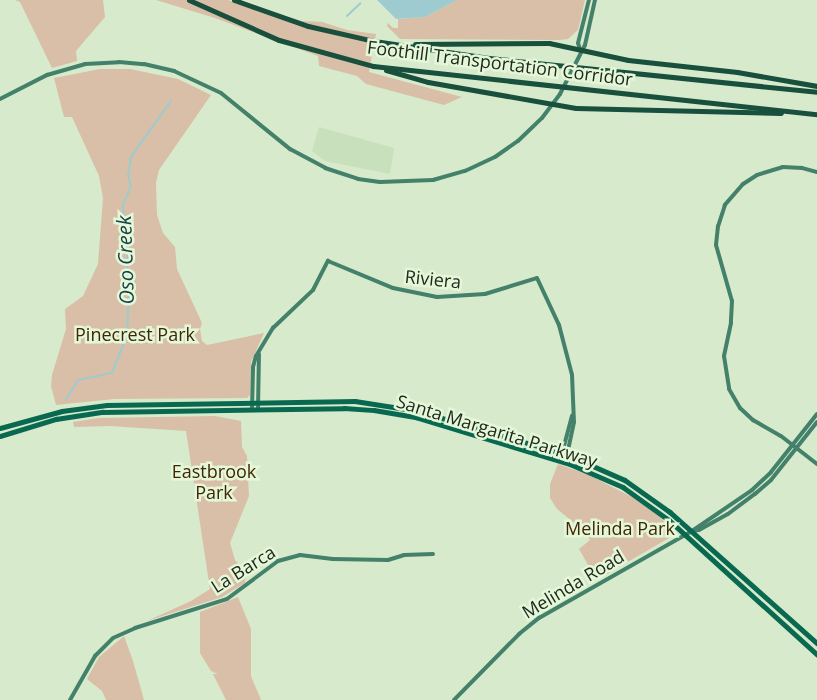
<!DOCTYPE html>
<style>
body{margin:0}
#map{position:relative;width:817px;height:700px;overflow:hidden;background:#d7eacc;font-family:"Open Sans",sans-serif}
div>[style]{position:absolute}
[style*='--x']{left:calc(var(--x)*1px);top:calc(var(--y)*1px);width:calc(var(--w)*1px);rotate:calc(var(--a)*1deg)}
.built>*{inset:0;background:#c9e0bc}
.green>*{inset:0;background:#d9bfa7}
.water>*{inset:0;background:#9ecbcf}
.stream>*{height:1.5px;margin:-0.75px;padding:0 0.75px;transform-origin:0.75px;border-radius:0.75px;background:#9ecbcf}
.secondary>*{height:4px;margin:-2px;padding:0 2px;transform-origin:2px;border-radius:2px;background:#44816b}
.primary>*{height:4.5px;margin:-2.25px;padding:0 2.25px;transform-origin:2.25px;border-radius:2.25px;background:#096950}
.highway>*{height:5px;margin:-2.5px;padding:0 2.5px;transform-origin:2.5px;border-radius:2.5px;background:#184f3d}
span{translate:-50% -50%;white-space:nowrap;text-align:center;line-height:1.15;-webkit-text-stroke:5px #e4f8d9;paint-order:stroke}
.street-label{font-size:18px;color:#21281d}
.park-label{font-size:18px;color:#412504}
.water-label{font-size:20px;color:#184145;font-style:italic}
</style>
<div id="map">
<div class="built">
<i style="clip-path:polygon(319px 127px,394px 148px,390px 174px,325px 161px,312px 151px)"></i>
</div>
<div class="green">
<i style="clip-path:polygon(15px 0,103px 0,105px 17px,76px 51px,77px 61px,52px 68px,20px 2px)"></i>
<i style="clip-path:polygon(156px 0,228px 0,302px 21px,322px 22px,347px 30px,376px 34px,369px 72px,462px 97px,444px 105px,366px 84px,357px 76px,319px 66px,318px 56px,215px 18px)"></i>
<i style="clip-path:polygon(457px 0,585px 0,578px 30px,568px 39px,559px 40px,400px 39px,387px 26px,388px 23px,393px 28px,398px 28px,398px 19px,425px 17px)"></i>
<i style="clip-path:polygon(100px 69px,130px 69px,178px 79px,211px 95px,159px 170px,156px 183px,157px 215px,163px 233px,175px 247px,177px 269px,202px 323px,200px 329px,202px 341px,207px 345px,264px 333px,251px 362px,250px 395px,247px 398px,114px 399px,56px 405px,51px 386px,52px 375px,66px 329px,65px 309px,83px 296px,98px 264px,103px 198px,99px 176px,72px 117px,64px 117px,54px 78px)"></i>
<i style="clip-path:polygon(215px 416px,241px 421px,242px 447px,247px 456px,249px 496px,230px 543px,235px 560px,246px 572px,245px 583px,222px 597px,147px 621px,191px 601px,210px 589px,186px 431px,110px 426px,74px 427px,73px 422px,99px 418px)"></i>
<i style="clip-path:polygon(558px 464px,589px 475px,632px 497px,658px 515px,676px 534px,600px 578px,595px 577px,579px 549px,590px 540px,582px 529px,557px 509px,550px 498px,550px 484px)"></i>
<i style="clip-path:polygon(238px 597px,251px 629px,251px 676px,261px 700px,226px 700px,213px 674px,218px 674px,211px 671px,200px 653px,200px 612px)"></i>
<i style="clip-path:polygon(124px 636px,133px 661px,144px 700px,106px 700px,102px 691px,87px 679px,99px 657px)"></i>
</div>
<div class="water">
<i style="clip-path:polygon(377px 0,457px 0,425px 17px,396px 19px)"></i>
</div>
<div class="stream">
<i style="--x:347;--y:16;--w:18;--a:-43"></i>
<i style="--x:66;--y:400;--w:23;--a:-59"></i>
<i style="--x:78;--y:380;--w:35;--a:-12"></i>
<i style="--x:112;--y:373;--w:29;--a:-68"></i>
<i style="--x:123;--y:346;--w:11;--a:-68"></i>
<i style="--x:127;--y:336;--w:48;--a:-87.6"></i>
<i style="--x:129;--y:288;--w:10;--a:-107"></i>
<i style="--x:126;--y:278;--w:28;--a:-86"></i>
<i style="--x:128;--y:250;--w:5;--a:-127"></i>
<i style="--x:125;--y:246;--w:7;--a:-63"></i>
<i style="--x:128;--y:240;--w:11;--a:-112"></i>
<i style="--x:124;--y:230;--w:26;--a:-92"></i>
<i style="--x:123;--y:204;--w:19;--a:-65"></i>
<i style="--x:131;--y:187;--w:11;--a:-105"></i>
<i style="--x:128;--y:176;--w:19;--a:-81"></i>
<i style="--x:131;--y:157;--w:69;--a:-54.5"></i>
</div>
<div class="secondary">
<i style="--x:580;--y:49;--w:6;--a:-108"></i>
<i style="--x:578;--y:43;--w:44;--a:-75.7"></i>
<i style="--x:0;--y:99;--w:53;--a:-27.1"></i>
<i style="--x:47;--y:75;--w:40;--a:-16"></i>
<i style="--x:85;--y:64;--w:34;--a:-3"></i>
<i style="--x:119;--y:62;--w:25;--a:5"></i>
<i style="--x:144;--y:64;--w:31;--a:13"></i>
<i style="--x:174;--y:71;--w:52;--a:25.1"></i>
<i style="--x:221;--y:93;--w:89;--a:39.1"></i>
<i style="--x:290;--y:149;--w:40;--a:28"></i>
<i style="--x:325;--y:168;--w:35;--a:18"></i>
<i style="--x:358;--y:179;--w:22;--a:8"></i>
<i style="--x:380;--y:182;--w:53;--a:-2.2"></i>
<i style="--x:433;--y:180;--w:33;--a:-16"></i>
<i style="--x:465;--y:171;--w:33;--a:-25"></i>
<i style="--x:495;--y:157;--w:28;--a:-35"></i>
<i style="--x:518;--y:141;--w:33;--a:-44"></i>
<i style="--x:542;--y:118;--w:30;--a:-53"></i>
<i style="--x:560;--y:94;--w:55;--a:-63"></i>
<i style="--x:585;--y:45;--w:46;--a:-77.5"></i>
<i style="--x:817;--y:172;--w:16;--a:-165"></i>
<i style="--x:802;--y:168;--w:19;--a:-177"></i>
<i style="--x:783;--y:167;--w:27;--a:163"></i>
<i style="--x:757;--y:175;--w:17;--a:147"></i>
<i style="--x:743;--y:184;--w:28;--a:131"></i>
<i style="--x:725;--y:205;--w:22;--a:108"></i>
<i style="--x:718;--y:226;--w:19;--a:96"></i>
<i style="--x:716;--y:245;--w:58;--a:74.1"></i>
<i style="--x:732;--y:301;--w:22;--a:93"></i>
<i style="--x:731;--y:323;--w:34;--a:102"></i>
<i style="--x:724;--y:356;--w:33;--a:81"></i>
<i style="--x:729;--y:389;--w:22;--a:60"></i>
<i style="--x:740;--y:408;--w:18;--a:43"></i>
<i style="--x:753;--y:420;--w:32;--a:30"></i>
<i style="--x:781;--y:436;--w:46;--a:37.9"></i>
<i style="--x:252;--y:409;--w:42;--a:-88.6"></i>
<i style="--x:253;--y:367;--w:11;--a:-75"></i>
<i style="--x:256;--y:356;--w:33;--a:-59"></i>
<i style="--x:273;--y:328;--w:55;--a:-43.5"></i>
<i style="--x:313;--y:290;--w:33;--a:-63"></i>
<i style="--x:328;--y:261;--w:70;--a:22.6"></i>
<i style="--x:393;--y:288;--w:45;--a:11.6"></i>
<i style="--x:437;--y:297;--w:48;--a:-3.6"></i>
<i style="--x:485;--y:294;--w:54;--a:-17.1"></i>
<i style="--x:537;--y:278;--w:52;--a:64.9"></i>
<i style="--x:559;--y:325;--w:52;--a:75.4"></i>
<i style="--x:572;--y:375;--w:47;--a:87.6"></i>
<i style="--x:574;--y:422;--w:30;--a:102"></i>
<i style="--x:258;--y:409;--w:55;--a:-89"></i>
<i style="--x:560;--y:461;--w:47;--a:-75.1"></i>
<i style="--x:692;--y:531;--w:7;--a:-8"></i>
<i style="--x:699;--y:530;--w:33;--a:-29"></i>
<i style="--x:728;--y:514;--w:34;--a:-37"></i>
<i style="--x:755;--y:494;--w:21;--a:-41"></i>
<i style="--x:771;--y:480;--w:74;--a:-51.6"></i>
<i style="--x:70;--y:700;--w:51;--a:-60.4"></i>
<i style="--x:95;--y:656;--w:25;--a:-45"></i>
<i style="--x:113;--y:638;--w:24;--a:-24"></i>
<i style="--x:135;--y:628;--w:96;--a:-17.5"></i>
<i style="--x:227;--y:599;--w:64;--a:-36.7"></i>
<i style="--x:278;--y:561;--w:23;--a:-15"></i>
<i style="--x:300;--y:555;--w:33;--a:7"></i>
<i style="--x:333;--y:559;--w:55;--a:1"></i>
<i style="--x:388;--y:560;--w:17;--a:-17"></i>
<i style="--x:404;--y:555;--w:29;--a:-2"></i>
<i style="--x:454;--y:700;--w:93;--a:-45.4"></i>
<i style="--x:519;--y:634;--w:26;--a:-39"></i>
<i style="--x:539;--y:618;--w:176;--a:-29.6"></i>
<i style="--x:692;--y:531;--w:73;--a:-34.3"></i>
<i style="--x:752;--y:490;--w:26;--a:-43"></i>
<i style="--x:771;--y:472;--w:74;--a:-51.6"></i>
</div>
<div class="primary">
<i style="--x:0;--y:428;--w:64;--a:-15.3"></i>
<i style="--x:62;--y:411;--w:45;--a:-7.6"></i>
<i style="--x:107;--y:405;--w:248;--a:-0.9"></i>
<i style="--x:355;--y:401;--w:64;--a:9"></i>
<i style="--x:418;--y:411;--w:156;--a:16.3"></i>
<i style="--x:568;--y:455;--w:62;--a:23.7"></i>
<i style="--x:625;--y:480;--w:55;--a:35.4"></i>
<i style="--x:670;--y:512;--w:197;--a:41.7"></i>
<i style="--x:0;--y:436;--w:59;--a:-16.9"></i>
<i style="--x:56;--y:419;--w:47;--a:-8.7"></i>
<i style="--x:102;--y:412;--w:242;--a:-0.9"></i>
<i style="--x:344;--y:408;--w:30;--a:4"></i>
<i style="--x:374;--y:410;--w:43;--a:9.5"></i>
<i style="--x:416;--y:417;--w:161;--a:17"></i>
<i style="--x:570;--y:464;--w:58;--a:23.5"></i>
<i style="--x:623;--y:487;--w:57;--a:35.7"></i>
<i style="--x:669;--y:520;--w:200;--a:42.2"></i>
</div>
<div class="highway">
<i style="--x:189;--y:0;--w:98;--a:24"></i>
<i style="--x:279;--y:40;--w:98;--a:15.5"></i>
<i style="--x:373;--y:66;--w:447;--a:6.2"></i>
<i style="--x:234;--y:0;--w:78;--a:19.4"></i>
<i style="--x:308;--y:26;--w:68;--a:12.8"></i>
<i style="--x:374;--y:41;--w:116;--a:8.4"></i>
<i style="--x:489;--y:58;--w:330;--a:5.9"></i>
<i style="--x:415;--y:44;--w:134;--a:-0.4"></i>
<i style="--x:549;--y:43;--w:81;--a:12.1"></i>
<i style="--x:628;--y:60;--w:110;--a:6.3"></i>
<i style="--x:737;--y:72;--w:81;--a:9.9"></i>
<i style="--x:386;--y:70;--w:44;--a:15.9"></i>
<i style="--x:428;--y:82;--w:150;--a:10"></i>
<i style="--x:576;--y:108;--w:205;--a:1.4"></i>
</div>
<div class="street-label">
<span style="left:500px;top:63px;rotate:7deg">Foothill Transportation Corridor</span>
<span style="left:433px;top:279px;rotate:6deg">Riviera</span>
<span style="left:497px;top:431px;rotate:17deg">Santa Margarita Parkway</span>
<span style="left:243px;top:569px;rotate:-32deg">La Barca</span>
<span style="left:573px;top:584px;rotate:-31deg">Melinda Road</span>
</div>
<div class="park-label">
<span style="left:135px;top:334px">Pinecrest Park</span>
<span style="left:214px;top:482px">Eastbrook<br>Park</span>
<span style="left:620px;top:528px">Melinda Park</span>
</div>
<div class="water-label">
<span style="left:125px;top:260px;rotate:-92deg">Oso Creek</span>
</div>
</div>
